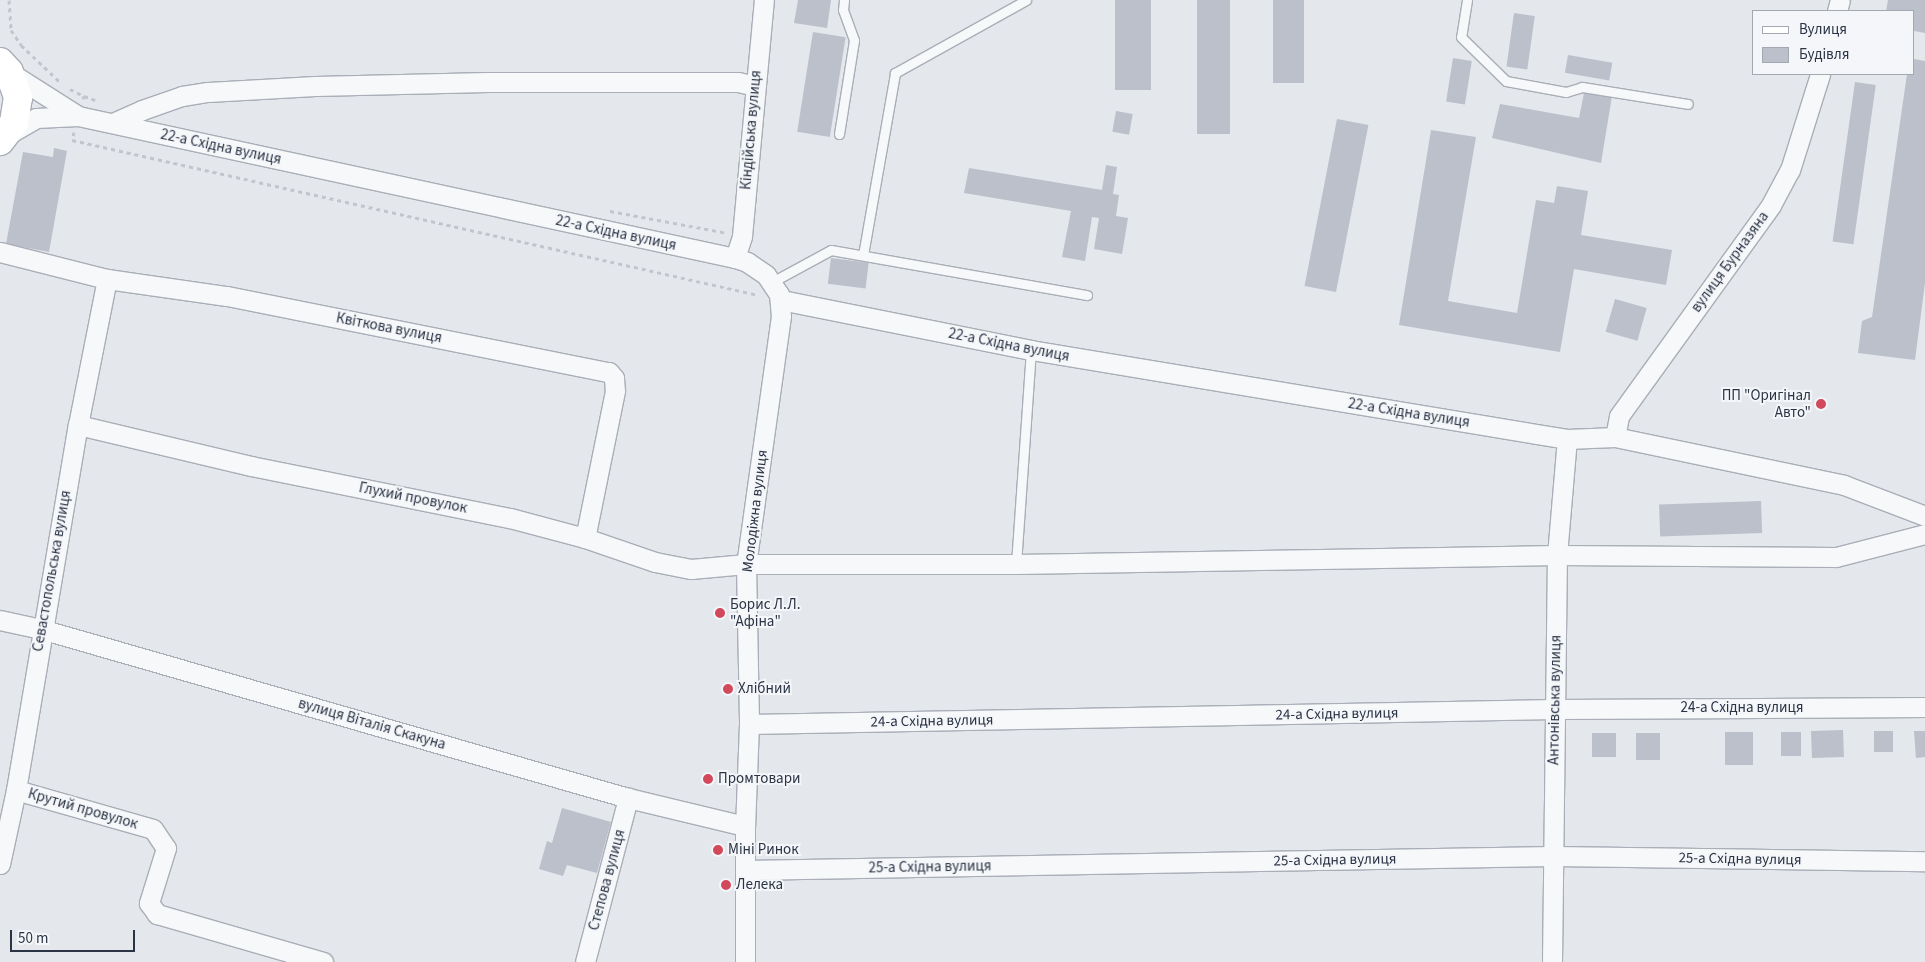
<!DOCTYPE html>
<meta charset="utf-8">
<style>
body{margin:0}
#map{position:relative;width:1925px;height:962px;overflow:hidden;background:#e4e7ec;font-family:"Source Sans 3",sans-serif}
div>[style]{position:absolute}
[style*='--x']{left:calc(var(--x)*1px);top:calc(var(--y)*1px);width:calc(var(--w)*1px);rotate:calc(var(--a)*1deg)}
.building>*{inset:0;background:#bbc0ca;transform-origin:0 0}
.path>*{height:3px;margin-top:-1.5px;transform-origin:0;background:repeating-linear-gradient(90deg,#c2c5cb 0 4px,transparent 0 8px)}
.roads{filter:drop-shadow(1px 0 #a9aeb7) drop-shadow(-1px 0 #a9aeb7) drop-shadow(0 1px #a9aeb7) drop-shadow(0 -1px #a9aeb7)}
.lane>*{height:9px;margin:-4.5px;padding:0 4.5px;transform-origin:4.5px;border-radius:4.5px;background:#f7f8fa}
.street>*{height:19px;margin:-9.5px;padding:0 9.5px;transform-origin:9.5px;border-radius:9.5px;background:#f7f8fa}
.primary>*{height:28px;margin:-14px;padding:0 14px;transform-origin:14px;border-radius:14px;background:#fff}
.dots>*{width:14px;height:14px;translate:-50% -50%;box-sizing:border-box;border:2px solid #f4f6f9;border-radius:50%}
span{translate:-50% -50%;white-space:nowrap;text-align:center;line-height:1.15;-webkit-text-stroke:4px #f4f6f9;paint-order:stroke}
.street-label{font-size:15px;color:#2b3445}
.poi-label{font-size:15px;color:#2b3445}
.right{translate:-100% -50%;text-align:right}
.left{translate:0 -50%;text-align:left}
.legend{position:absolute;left:1752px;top:10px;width:162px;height:65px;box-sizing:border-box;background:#f4f6f9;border:1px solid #a4a8b1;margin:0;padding:6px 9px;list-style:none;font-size:15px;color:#2b3445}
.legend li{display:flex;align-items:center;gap:10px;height:25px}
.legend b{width:25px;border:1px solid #a4a8b1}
.scale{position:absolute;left:10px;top:930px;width:125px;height:22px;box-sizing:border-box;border:2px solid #2b3445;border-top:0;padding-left:6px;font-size:15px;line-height:18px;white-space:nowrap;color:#2b3445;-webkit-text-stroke:4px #f4f6f9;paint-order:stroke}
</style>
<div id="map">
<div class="building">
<i style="clip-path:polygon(798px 0,831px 0,827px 28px,794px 23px)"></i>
<i style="left:1115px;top:0;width:36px;height:90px"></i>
<i style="left:1197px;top:0;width:33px;height:134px"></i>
<i style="left:1273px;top:0;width:31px;height:83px"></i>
<i style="clip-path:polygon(1888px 0,1925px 0,1925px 33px,1914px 31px,1914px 11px,1886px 11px)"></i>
<i style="left:1514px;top:13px;width:21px;height:54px;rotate:8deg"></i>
<i style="left:813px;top:32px;width:33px;height:101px;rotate:9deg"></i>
<i style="left:1568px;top:55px;width:45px;height:18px;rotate:10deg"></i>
<i style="left:1453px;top:58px;width:19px;height:44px;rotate:9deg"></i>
<i style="clip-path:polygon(1914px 59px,1925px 61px,1925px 283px,1915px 360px,1858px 353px,1862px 321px,1872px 317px,1907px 74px,1914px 74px)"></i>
<i style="left:1855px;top:82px;width:21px;height:161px;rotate:8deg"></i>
<i style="clip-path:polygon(1584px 93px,1612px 96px,1601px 163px,1492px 138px,1500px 104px,1579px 118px)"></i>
<i style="left:1116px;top:111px;width:17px;height:21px;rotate:10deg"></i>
<i style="left:1337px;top:119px;width:32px;height:170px;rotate:11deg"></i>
<i style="clip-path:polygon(1431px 130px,1476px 137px,1448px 301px,1517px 313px,1536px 200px,1554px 203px,1557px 186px,1588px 191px,1581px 235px,1672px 250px,1666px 285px,1574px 269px,1560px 352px,1399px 325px)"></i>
<i style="clip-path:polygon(54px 148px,67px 151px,49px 252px,6px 244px,23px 152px,53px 157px)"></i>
<i style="clip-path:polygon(1106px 165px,1117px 167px,1113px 194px,1119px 195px,1116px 216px,1128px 218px,1122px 254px,1094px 249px,1099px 218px,1092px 217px,1085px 261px,1062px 257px,1071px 211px,964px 193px,969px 168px,1102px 190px)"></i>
<i style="left:831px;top:258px;width:38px;height:26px;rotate:7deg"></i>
<i style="left:1615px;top:299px;width:33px;height:34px;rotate:16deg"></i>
<i style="left:1761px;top:501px;width:32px;height:102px;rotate:88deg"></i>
<i style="left:1843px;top:730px;width:27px;height:32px;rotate:88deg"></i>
<i style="left:1874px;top:731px;width:19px;height:21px"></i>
<i style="clip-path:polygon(1914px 731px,1925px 731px,1925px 757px,1916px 758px)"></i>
<i style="left:1725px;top:732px;width:28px;height:33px"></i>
<i style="left:1781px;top:732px;width:20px;height:24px"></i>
<i style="left:1616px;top:733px;width:24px;height:24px;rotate:90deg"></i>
<i style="left:1636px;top:733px;width:24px;height:27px"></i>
<i style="clip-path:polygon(562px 808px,611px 822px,597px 873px,567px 865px,563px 876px,539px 869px,547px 841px,552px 843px)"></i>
</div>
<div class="path">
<i style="--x:9;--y:0;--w:30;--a:86"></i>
<i style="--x:11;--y:30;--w:18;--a:56"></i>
<i style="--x:21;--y:45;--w:55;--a:43.5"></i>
<i style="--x:70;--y:89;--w:16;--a:27"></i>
<i style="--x:84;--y:96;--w:3;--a:108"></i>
<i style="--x:84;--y:96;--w:15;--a:20"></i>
<i style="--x:74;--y:132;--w:8;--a:104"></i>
<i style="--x:72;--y:140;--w:703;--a:12.73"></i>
<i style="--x:610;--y:211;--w:119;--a:10.6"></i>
</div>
<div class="roads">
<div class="lane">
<i style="--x:1467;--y:0;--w:37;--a:99"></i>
<i style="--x:1461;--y:37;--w:63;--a:44.4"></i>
<i style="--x:1506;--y:81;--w:61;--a:10.4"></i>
<i style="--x:1566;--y:92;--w:17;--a:-17"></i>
<i style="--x:1582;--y:87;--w:107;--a:9.1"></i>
<i style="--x:839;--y:134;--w:95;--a:-80.9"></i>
<i style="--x:854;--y:40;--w:32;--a:-110"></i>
<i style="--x:843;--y:10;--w:10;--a:-84"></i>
<i style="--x:863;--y:255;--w:185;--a:-80"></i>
<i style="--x:895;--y:73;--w:150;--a:-29.1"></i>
<i style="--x:772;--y:282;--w:67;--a:-28.5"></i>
<i style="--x:831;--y:250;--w:260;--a:10"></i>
<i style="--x:1016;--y:564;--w:215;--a:-86"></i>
</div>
<div class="street">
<i style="--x:1837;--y:11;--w:11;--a:-75"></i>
<i style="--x:9;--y:72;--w:82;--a:32.5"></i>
<i style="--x:113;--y:123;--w:32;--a:-24"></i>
<i style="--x:142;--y:110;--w:42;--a:-19.3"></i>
<i style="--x:182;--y:96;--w:26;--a:-9"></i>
<i style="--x:208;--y:92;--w:107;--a:-3.2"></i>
<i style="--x:315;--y:86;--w:172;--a:-1.3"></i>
<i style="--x:487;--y:82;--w:251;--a:0"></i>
<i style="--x:738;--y:82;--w:17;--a:13"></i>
<i style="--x:7;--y:135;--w:34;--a:-30"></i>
<i style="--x:36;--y:118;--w:42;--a:-2.7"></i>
<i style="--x:78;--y:116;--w:672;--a:12.2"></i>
<i style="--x:735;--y:258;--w:13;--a:18"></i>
<i style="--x:747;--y:262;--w:23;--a:34"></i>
<i style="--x:766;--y:275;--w:23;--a:56"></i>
<i style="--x:779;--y:294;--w:22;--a:85"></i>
<i style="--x:781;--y:316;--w:250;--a:98"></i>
<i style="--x:746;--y:564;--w:160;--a:88.9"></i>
<i style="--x:749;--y:724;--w:102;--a:92.2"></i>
<i style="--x:745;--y:826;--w:136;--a:90"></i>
<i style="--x:0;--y:252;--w:110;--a:14.2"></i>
<i style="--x:107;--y:279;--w:121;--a:8.1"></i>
<i style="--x:227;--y:296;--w:389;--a:11.3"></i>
<i style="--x:609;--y:372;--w:8;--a:50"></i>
<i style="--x:614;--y:378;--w:13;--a:86"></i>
<i style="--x:615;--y:391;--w:150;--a:101.5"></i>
<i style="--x:735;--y:258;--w:23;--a:-72"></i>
<i style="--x:742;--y:236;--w:237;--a:-84.7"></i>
<i style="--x:781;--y:300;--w:255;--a:11.3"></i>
<i style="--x:1031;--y:350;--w:543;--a:9.43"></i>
<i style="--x:1567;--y:439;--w:48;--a:-2.4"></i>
<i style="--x:1615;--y:437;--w:234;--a:11.8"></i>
<i style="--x:1844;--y:485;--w:87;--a:20.9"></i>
<i style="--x:78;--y:425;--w:178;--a:13.3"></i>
<i style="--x:251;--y:466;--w:264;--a:11.4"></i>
<i style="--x:510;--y:518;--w:78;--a:14.9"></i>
<i style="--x:585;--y:538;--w:74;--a:18.9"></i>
<i style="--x:655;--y:562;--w:37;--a:11"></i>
<i style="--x:691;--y:569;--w:55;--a:-5.2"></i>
<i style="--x:746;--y:564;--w:270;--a:0"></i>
<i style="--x:1016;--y:564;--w:541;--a:-0.95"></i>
<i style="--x:1557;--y:555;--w:279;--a:0.4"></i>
<i style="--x:1836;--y:557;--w:92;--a:-14.5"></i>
<i style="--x:1615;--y:437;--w:21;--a:-79"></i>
<i style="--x:1619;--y:416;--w:260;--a:-54.2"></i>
<i style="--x:1771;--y:205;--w:40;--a:-62"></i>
<i style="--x:1790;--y:170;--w:101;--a:-72.6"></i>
<i style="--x:0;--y:620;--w:42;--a:12.4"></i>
<i style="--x:41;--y:629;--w:611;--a:16.06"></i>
<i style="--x:628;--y:798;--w:120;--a:13.5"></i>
<i style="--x:749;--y:724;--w:806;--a:-1.07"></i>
<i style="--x:1555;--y:709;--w:370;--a:-0.3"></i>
<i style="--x:16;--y:790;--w:142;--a:15.9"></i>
<i style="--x:153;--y:829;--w:23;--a:56"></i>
<i style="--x:166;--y:848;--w:58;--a:107.2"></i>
<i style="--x:149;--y:903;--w:14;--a:54"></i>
<i style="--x:157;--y:914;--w:173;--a:16.1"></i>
<i style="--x:0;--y:864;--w:76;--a:-77.8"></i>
<i style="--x:16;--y:790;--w:370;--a:-80.4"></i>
<i style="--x:78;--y:425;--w:149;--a:-78.8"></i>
<i style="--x:745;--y:870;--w:808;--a:-0.99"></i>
<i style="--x:1553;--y:856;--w:372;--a:0.8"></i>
<i style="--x:585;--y:962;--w:170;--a:-75.3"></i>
<i style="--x:1552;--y:962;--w:407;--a:-89.3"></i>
<i style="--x:1557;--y:555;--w:116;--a:-85.1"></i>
</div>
<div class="primary">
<i style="--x:0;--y:62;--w:13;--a:48"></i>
<i style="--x:9;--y:72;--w:27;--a:70"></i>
<i style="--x:18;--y:97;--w:26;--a:99"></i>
<i style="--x:14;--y:123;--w:23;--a:128"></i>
</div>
</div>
<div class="dots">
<i style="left:1821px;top:404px;background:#d1495b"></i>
<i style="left:720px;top:613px;background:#d1495b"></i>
<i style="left:728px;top:689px;background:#d1495b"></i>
<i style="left:708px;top:779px;background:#d1495b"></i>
<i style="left:718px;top:850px;background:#d1495b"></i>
<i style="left:726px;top:885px;background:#d1495b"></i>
</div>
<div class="street-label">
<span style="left:751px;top:130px;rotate:-85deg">Кіндійська вулиця</span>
<span style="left:221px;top:147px;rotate:12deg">22-а Східна вулиця</span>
<span style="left:616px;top:233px;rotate:12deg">22-а Східна вулиця</span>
<span style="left:1730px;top:262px;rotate:-54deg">вулиця Бурназяна</span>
<span style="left:389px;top:328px;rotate:11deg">Квіткова вулиця</span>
<span style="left:1009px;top:345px;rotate:11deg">22-а Східна вулиця</span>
<span style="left:1409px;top:413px;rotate:9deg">22-а Східна вулиця</span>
<span style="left:413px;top:498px;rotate:11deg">Глухий провулок</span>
<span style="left:755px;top:511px;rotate:-83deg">Молодіжна вулиця</span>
<span style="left:52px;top:571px;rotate:-80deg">Севастопольська вулиця</span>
<span style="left:1555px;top:700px;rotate:-89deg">Антонівська вулиця</span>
<span style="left:1742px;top:708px">24-а Східна вулиця</span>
<span style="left:1337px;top:714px;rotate:-1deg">24-а Східна вулиця</span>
<span style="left:932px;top:721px;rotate:-1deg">24-а Східна вулиця</span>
<span style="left:372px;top:724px;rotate:16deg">вулиця Віталія Скакуна</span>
<span style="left:83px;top:809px;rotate:16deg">Крутий провулок</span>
<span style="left:1740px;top:859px;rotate:1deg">25-а Східна вулиця</span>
<span style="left:1335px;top:860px;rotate:-1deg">25-а Східна вулиця</span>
<span style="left:930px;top:867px;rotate:-1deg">25-а Східна вулиця</span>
<span style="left:607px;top:880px;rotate:-75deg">Степова вулиця</span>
</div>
<div class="poi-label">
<span class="right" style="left:1811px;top:404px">ПП "Оригінал<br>Авто"</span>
<span class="left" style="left:730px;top:613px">Борис Л.Л.<br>"Афіна"</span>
<span class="left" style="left:738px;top:689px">Хлібний</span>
<span class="left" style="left:718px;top:779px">Промтовари</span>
<span class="left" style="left:728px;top:850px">Міні Ринок</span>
<span class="left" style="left:736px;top:885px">Лелека</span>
</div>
<ul class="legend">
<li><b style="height:6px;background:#fff"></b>Вулиця</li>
<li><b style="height:14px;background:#bbc0ca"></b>Будівля</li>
</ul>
<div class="scale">50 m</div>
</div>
